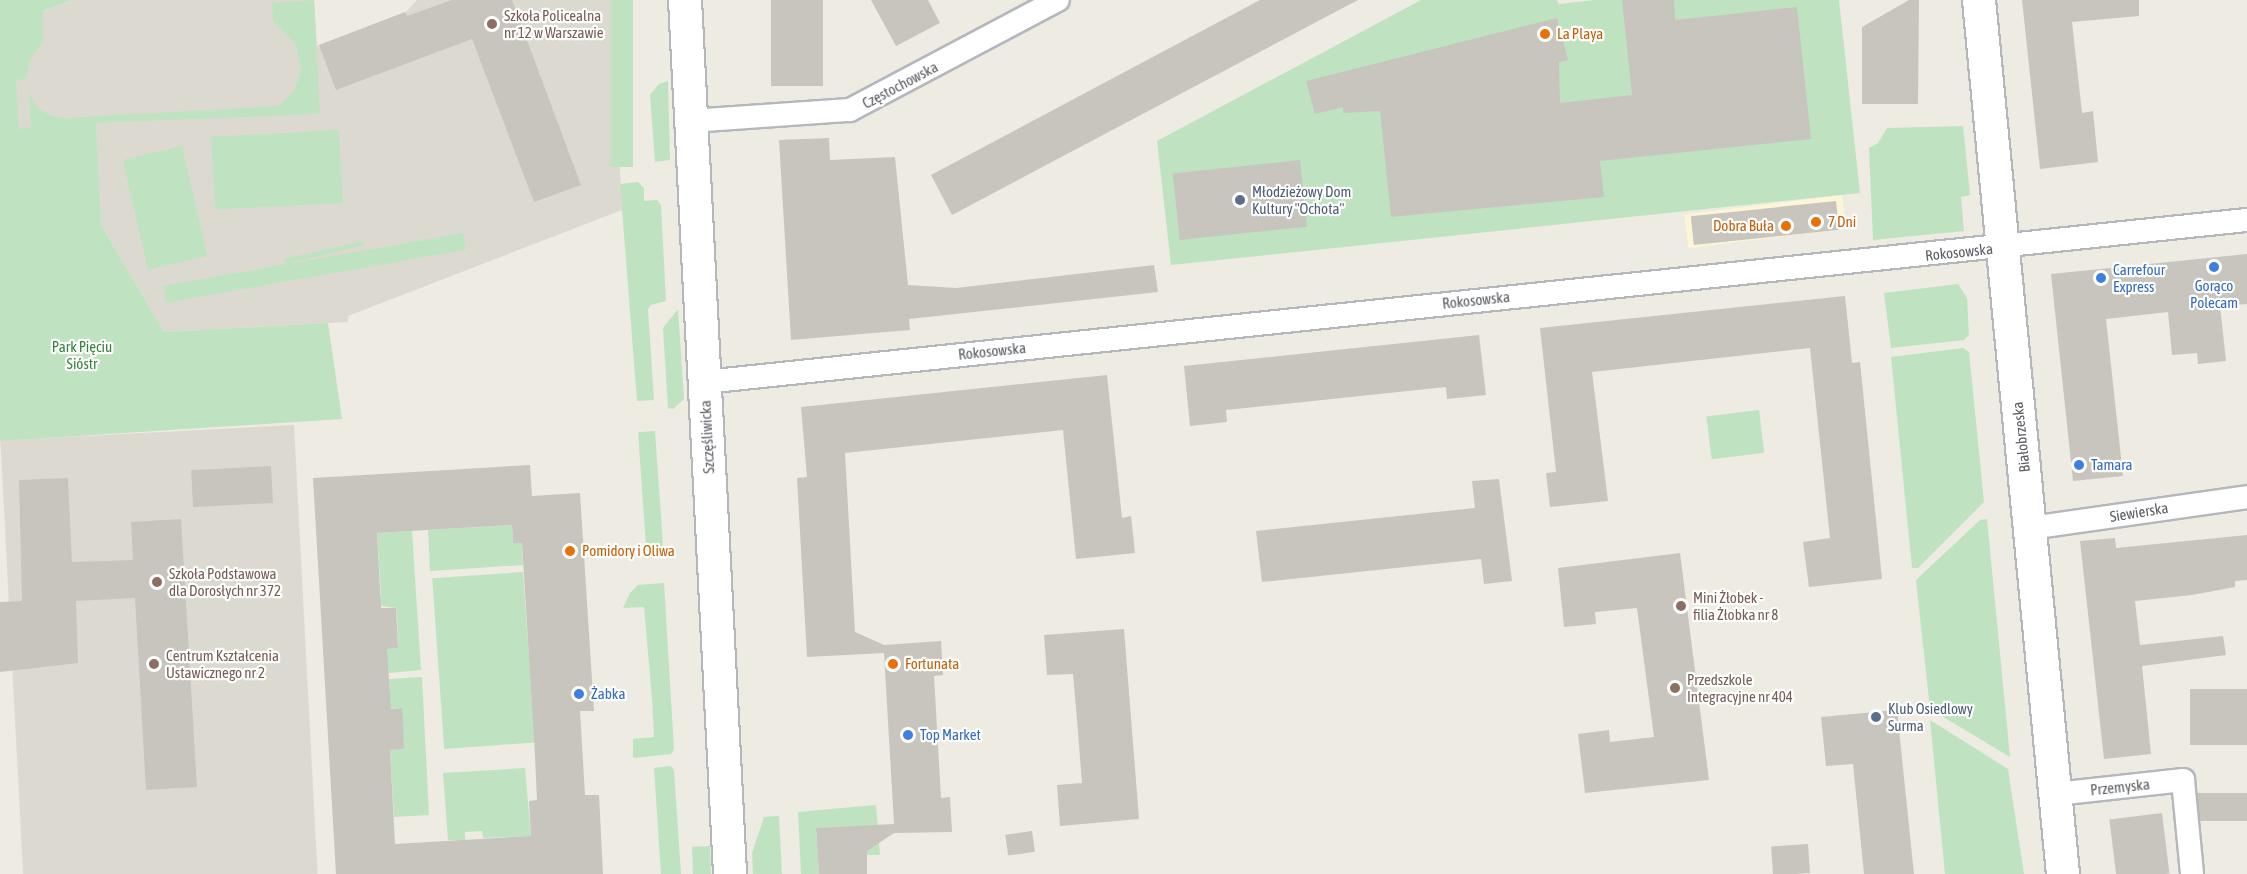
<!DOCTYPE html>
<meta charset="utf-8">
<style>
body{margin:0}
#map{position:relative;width:2247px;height:874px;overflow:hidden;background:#edebe2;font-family:"Asap Condensed",sans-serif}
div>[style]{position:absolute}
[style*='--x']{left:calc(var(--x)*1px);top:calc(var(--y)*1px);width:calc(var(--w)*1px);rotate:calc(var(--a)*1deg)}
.commercial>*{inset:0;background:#fcf6d7;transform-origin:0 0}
.education>*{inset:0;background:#dcdad0;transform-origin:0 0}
.green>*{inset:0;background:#bfe3c1;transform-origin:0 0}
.building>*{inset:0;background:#c8c5bf;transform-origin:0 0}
.roads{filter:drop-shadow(2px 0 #b4b7bc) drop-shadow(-2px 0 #b4b7bc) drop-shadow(0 2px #b4b7bc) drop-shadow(0 -2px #b4b7bc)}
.street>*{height:22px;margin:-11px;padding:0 11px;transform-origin:11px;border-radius:11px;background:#fff}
.secondary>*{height:32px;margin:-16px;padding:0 16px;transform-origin:16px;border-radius:16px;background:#fff}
.dots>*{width:16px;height:16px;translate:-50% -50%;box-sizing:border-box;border:3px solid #fff;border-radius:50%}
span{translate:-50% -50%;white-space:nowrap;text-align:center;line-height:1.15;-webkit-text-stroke:4.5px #fff;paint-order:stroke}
.education-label{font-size:15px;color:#785e54}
.left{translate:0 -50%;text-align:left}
.food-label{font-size:15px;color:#c56008}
.right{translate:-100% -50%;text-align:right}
.street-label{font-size:15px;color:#5a5d62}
.service-label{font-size:15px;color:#4e5e75}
.shop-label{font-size:15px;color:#366cbe}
.park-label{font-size:15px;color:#388340}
</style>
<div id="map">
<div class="commercial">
<i style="left:1842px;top:195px;width:34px;height:159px;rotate:83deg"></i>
</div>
<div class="education">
<i style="clip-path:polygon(71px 0,314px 0,317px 46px,406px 12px,417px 0,611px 0,622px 210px,348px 316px,348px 322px,164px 332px,101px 225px,96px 155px,0 191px,0 28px)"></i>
<i style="left:294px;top:425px;width:450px;height:294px;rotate:87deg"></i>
</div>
<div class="green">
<i style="clip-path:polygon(0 0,71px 0,43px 11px,43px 42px,30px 59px,26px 79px,16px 80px,19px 129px,31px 128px,29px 94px,38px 108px,51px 116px,64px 118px,279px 106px,295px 90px,301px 68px,296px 45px,273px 21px,272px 0,275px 3px,314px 0,320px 114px,96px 123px,101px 225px,164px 332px,328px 323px,342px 419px,0 441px)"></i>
<i style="left:611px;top:0;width:22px;height:167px"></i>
<i style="clip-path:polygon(1421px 0,1557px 0,1559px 4px,1594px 0,1839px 0,1860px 193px,1171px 265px,1157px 141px)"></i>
<i style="clip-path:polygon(668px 81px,670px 160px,655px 162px,650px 95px,659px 84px)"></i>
<i style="clip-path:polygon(1963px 126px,1970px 195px,1961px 197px,1964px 231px,1873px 240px,1869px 148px,1878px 143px,1887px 128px)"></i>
<i style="left:339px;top:130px;width:73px;height:128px;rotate:87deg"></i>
<i style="left:182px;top:146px;width:113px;height:61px;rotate:77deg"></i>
<i style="clip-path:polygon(638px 182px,644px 188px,644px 201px,657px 200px,661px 205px,666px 301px,651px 305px,648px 309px,654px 400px,637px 401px,620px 184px)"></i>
<i style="left:463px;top:233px;width:17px;height:304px;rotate:80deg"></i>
<i style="clip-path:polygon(363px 241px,364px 245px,286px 264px,284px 259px)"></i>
<i style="clip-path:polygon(1958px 284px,1967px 298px,1969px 335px,1964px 340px,1891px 348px,1884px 293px)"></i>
<i style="clip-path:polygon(678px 309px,684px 399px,673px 409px,668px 408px,663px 328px)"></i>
<i style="clip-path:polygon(1963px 348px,1969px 352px,1984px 502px,1918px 568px,1912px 568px,1891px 357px)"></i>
<i style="left:1759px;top:410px;width:43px;height:53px;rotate:83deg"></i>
<i style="left:655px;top:431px;width:125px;height:17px;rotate:86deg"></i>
<i style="clip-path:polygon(1987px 519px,2010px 757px,1930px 709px,1916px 580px,1980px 520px)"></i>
<i style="clip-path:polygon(512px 525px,513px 543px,522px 543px,523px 565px,430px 571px,428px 530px)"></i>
<i style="clip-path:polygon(412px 531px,421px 670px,389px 673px,388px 669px,380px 670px,384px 649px,398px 648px,397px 617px,396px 608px,376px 605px,381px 595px,377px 533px)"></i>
<i style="left:523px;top:572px;width:171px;height:91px;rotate:86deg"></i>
<i style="clip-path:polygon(664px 583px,674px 749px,671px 754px,633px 758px,633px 739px,654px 737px,652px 699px,644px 607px,623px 608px,630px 593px,638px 585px)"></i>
<i style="clip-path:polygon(422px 677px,429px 815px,394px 817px,390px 750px,404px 749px,401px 708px,388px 709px,381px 696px,390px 696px,389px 679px)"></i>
<i style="clip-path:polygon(1930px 720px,2008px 769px,2024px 874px,1945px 874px)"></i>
<i style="clip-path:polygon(671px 766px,674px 771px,681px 874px,661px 874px,654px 768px)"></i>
<i style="clip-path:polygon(525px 768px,531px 836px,483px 838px,482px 831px,465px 832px,465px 841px,448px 840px,443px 773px)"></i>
<i style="clip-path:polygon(876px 805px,880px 855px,867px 855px,816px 829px,819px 874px,801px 874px,798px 812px)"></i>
<i style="clip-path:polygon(779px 816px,782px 874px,753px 874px,752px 853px,764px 817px)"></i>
<i style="left:710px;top:846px;width:28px;height:18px;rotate:88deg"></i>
</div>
<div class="building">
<i style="clip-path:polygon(452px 0,512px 0,581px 185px,534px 202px,472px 39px,336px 90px,319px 45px,405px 12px,407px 16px)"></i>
<i style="left:771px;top:0;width:52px;height:86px"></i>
<i style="clip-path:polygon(871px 0,928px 0,940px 23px,896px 46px)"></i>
<i style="clip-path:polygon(1260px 0,1358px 0,952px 215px,931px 175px)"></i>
<i style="clip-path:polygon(1622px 0,1674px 0,1675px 20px,1797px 7px,1811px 139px,1600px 161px,1604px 197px,1391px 217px,1380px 111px,1343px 113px,1343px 107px,1315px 114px,1306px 81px,1557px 18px,1568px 60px,1559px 62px,1560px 103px,1632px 95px)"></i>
<i style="clip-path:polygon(1909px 0,1919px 0,1918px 104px,1862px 104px,1862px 27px)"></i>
<i style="clip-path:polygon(2022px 0,2139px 0,2139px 16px,2072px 22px,2082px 113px,2093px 111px,2098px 162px,2040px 169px)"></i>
<i style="clip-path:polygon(829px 138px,830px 160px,895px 157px,908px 285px,956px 288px,1154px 265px,1158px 292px,909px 319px,910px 330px,791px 340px,779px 140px)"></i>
<i style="left:1300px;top:160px;width:67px;height:128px;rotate:84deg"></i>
<i style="left:1836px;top:201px;width:29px;height:146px;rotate:84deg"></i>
<i style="clip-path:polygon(2247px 254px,2247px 304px,2220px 306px,2226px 361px,2198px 364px,2197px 353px,2172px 355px,2168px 312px,2106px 319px,2123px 476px,2073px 481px,2051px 274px)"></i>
<i style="clip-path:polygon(1845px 296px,1852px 363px,1860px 362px,1882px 579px,1809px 587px,1803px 542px,1830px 538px,1810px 348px,1592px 372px,1608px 501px,1550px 507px,1546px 473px,1556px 472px,1540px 328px)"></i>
<i style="clip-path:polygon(1479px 335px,1486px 395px,1447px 399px,1446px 387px,1226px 410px,1227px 422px,1190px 426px,1184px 366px)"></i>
<i style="clip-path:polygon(1107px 375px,1122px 518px,1131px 516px,1135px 553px,1076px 559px,1063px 430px,845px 453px,855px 632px,884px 645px,941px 641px,943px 675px,934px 676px,941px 798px,950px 797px,952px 832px,894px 833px,867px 851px,867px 874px,819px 874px,816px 828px,894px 824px,884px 653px,807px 657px,797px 478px,807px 477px,801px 407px)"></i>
<i style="clip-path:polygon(evenodd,530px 465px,532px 496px,580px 493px,594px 711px,580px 711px,585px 795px,599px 795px,603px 874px,336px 874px,313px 478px,530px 465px,512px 525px,513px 543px,522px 543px,535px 756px,537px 800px,529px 801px,531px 836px,395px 844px,390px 750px,404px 749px,403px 720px,402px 708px,391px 709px,387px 649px,398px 648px,396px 608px,381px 608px,377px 533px,512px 525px)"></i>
<i style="left:271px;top:466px;width:37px;height:80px;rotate:87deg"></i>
<i style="clip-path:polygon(68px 478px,72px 562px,133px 560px,131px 522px,181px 519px,197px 787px,146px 790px,135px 598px,76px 601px,78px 663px,0 672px,0 602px,22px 601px,19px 480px)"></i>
<i style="clip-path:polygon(1499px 479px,1512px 581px,1484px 584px,1481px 559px,1262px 582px,1256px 531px,1475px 508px,1472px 481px)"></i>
<i style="clip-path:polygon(2247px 535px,2247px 580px,2235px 581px,2235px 587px,2192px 595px,2135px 601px,2140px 645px,2223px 636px,2226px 655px,2142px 666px,2151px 754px,2104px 759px,2080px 541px,2115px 538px,2116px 548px)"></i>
<i style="clip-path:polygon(1680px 553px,1709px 780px,1585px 793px,1578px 734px,1609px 730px,1610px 742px,1654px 737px,1637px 608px,1595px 612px,1596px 624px,1564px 627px,1558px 568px)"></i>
<i style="clip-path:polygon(1124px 629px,1139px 819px,1060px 826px,1057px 785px,1082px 783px,1077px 720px,1073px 674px,1047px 675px,1044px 635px)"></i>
<i style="left:2247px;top:689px;width:56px;height:57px;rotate:90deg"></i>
<i style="clip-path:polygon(1897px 710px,1914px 874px,1864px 874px,1853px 764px,1826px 766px,1821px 717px)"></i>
<i style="left:2247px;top:793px;width:28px;height:49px;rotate:90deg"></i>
<i style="left:2162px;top:813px;width:61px;height:53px;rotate:83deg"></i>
<i style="left:1032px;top:831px;width:21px;height:27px;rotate:82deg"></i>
<i style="left:1808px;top:844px;width:29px;height:37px;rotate:86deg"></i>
</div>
<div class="roads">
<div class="street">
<i style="--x:691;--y:121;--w:159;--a:-4"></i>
<i style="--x:850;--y:110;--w:235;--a:-27.9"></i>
<i style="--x:705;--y:382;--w:1550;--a:-6"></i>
<i style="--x:2030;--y:528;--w:219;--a:-8.1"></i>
<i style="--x:2056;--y:794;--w:128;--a:-6.3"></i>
<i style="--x:2183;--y:780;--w:94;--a:84.5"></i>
</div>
<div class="secondary">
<i style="--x:685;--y:0;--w:875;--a:87.05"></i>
<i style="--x:1979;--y:0;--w:878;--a:84.51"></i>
</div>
</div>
<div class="dots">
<i style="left:492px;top:24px;background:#8d6e63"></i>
<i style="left:1545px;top:34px;background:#e8710a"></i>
<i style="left:1240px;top:200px;background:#5c6f8a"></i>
<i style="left:1816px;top:222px;background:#e8710a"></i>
<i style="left:1786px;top:226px;background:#e8710a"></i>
<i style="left:2214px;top:267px;background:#3f7fe0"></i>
<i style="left:2101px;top:278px;background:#3f7fe0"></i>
<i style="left:2079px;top:465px;background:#3f7fe0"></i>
<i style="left:570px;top:551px;background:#e8710a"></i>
<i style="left:157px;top:582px;background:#8d6e63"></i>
<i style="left:1681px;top:606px;background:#8d6e63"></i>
<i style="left:154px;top:664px;background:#8d6e63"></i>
<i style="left:893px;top:664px;background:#e8710a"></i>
<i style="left:1675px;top:688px;background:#8d6e63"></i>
<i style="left:579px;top:694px;background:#3f7fe0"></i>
<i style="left:1876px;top:717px;background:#5c6f8a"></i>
<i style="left:908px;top:735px;background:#3f7fe0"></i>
</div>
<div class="education-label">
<span class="left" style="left:504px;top:24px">Szkoła Policealna<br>nr 12 w Warszawie</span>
<span class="left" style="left:169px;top:582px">Szkoła Podstawowa<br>dla Dorosłych nr 372</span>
<span class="left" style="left:1693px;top:606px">Mini Żłobek -<br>filia Żłobka nr 8</span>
<span class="left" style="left:166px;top:664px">Centrum Kształcenia<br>Ustawicznego nr 2</span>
<span class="left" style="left:1687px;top:688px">Przedszkole<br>Integracyjne nr 404</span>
</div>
<div class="food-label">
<span class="left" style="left:1557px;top:34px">La Playa</span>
<span class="left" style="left:1828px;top:222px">7 Dni</span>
<span class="right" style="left:1774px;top:226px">Dobra Buła</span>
<span class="left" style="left:582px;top:551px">Pomidory i Oliwa</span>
<span class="left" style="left:905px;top:664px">Fortunata</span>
</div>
<div class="street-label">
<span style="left:900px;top:85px;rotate:-28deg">Częstochowska</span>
<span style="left:1959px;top:252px;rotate:-6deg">Rokosowska</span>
<span style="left:1476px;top:300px;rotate:-6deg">Rokosowska</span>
<span style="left:992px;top:351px;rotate:-6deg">Rokosowska</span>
<span style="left:707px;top:437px;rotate:-93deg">Szczęśliwicka</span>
<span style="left:2021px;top:437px;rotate:-96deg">Białobrzeska</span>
<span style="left:2139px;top:512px;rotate:-9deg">Siewierska</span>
<span style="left:2120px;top:787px;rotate:-6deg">Przemyska</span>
</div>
<div class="service-label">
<span class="left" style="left:1252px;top:200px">Młodzieżowy Dom<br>Kultury "Ochota"</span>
<span class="left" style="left:1888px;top:717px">Klub Osiedlowy<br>Surma</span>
</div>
<div class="shop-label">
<span class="left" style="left:2113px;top:278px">Carrefour<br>Express</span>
<span style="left:2214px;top:294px">Gorąco<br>Polecam</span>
<span class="left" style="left:2091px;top:465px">Tamara</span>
<span class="left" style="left:591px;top:694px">Żabka</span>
<span class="left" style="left:920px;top:735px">Top Market</span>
</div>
<div class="park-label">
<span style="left:82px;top:355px">Park Pięciu<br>Sióstr</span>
</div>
</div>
